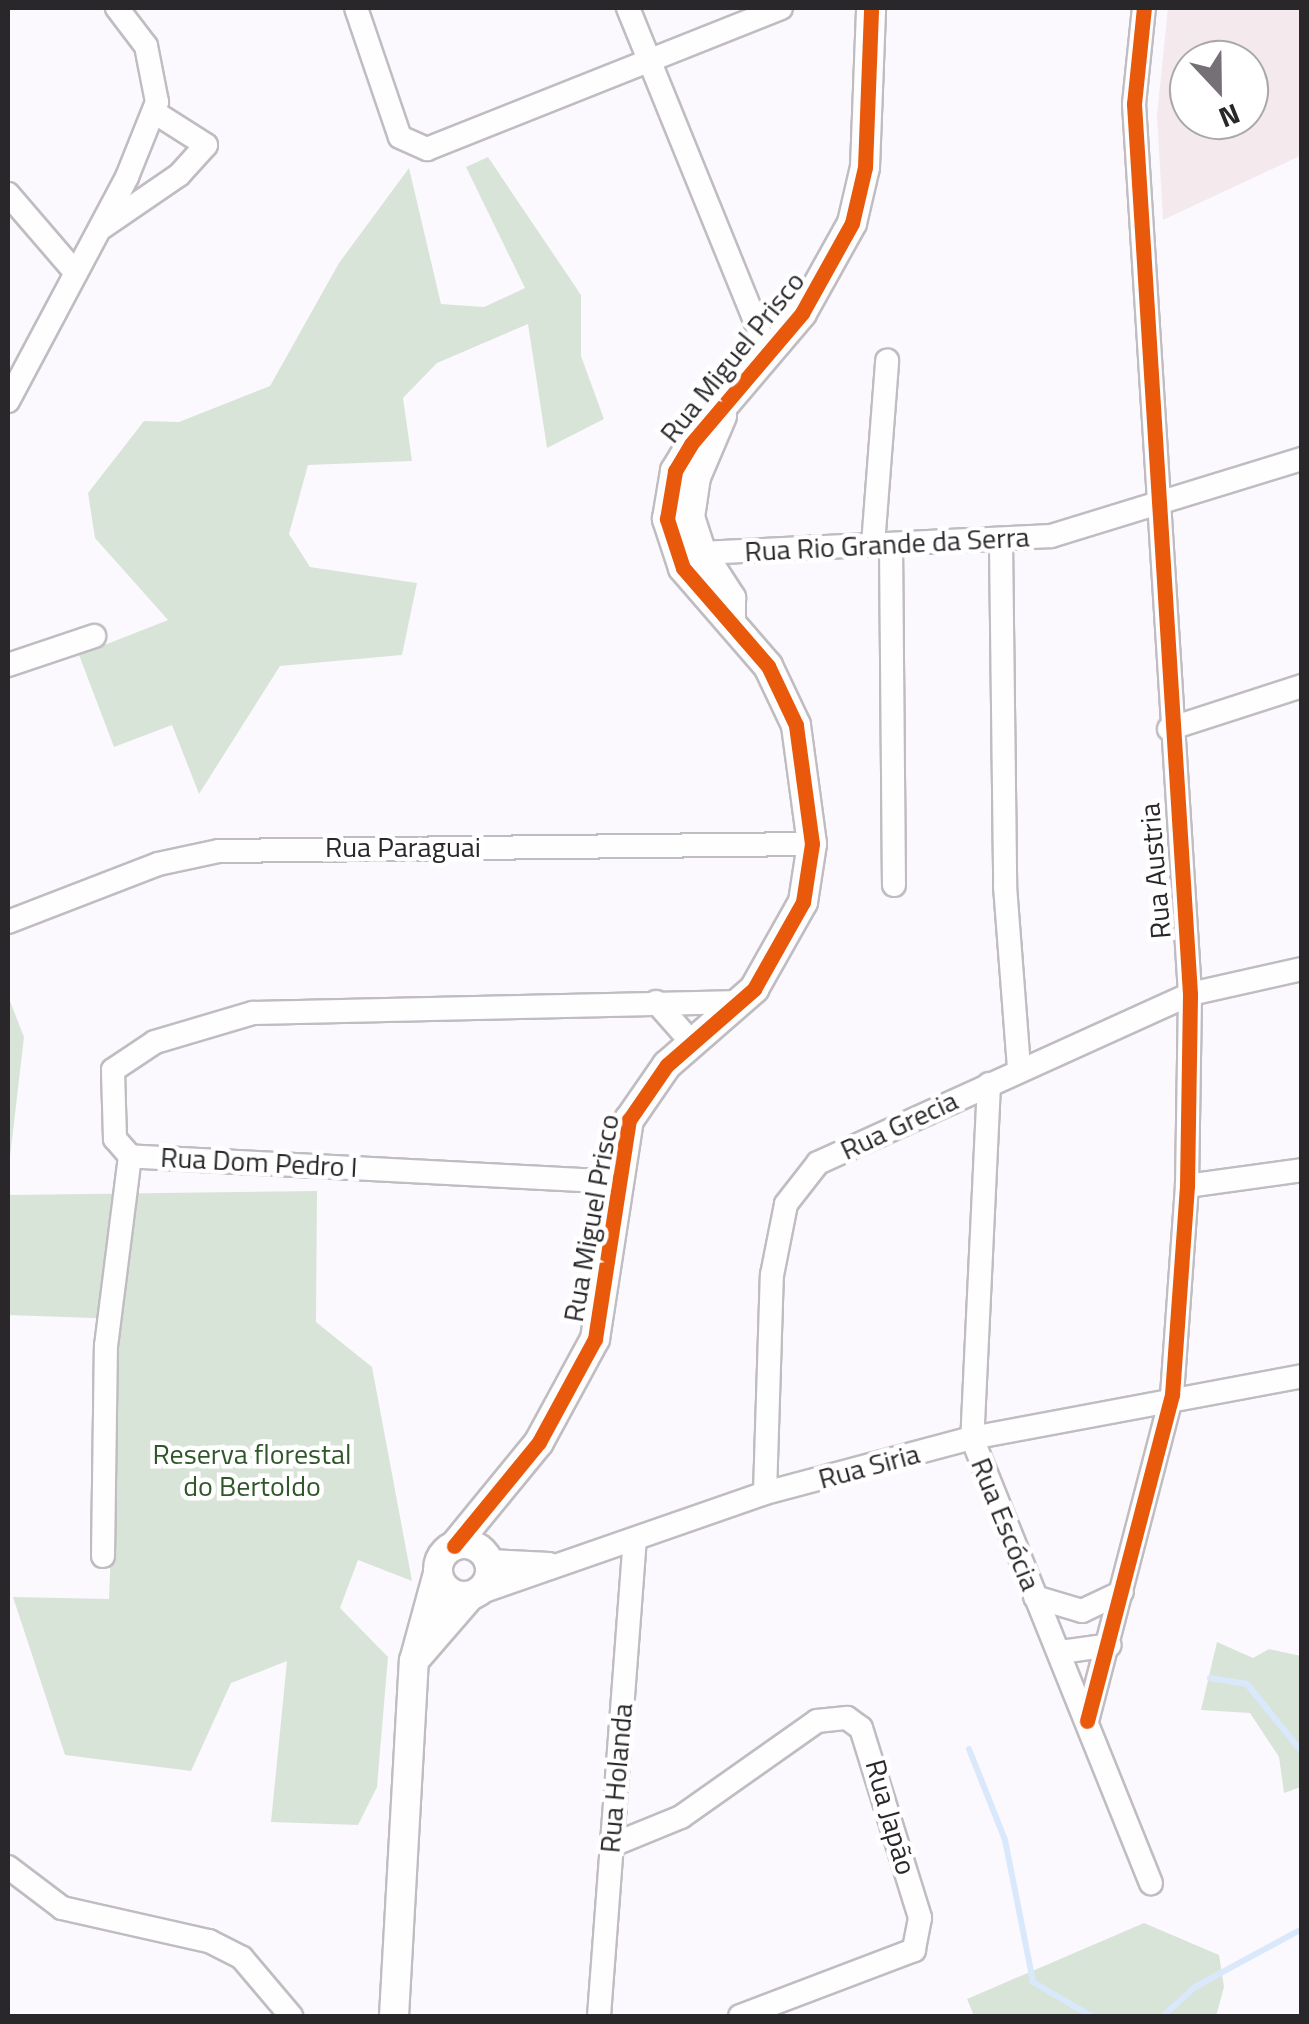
<!DOCTYPE html>
<meta charset="utf-8">
<style>
body{margin:0}
#map{position:relative;width:1309px;height:2024px;overflow:hidden;background:#fcf9fe;font-family:"Titillium Web",sans-serif}
div>[style]{position:absolute}
[style*='--x']{left:calc(var(--x)*1px);top:calc(var(--y)*1px);width:calc(var(--w)*1px);rotate:calc(var(--a)*1deg)}
.education>*{inset:0;background:#f4e9ec}
.green>*{inset:0;background:#d9e4d9}
.stream>*{height:6px;margin:-3px;padding:0 3px;transform-origin:3px;border-radius:3px;background:#dae8fc}
.roads{filter:drop-shadow(2px 0 #c0bdc2) drop-shadow(-2px 0 #c0bdc2) drop-shadow(0 2px #c0bdc2) drop-shadow(0 -2px #c0bdc2)}
.minor>*{height:22px;margin:-11px;padding:0 11px;transform-origin:11px;border-radius:11px;background:#fffeff}
.tertiary>*{height:28px;margin:-14px;padding:0 14px;transform-origin:14px;border-radius:14px;background:#fffeff}
.tertiary>.ring{margin:-14px;padding:0;box-sizing:content-box;background:none;border:28px solid #fffeff;border-radius:50%}
.cycleway>*{height:15px;margin:-7.5px;padding:0 7.5px;transform-origin:7.5px;border-radius:7.5px;background:#e8590c}
span{translate:-50% -50%;white-space:nowrap;text-align:center;line-height:1.15;-webkit-text-stroke:9px #fff;paint-order:stroke}
.street-label{font-size:28px;color:#2a272b}
.park-label{font-size:28px;color:#2f5729}
.frame{position:absolute;inset:0;border:10px solid #2a272b;pointer-events:none}
.north{position:absolute;left:1169px;top:40px;width:100px;height:100px;box-sizing:border-box;background:#fff;border:2px solid #aaa9aa;border-radius:50%;rotate:158deg;font-size:28px;font-weight:700;line-height:40px;text-align:center;color:#2a272b}
.north::after{content:'';display:block;margin:auto;width:35px;height:45px;background:#747075;clip-path:polygon(50% 0,100% 100%,50% 72%,0 100%)}
</style>
<div id="map">
<div class="education">
<i style="clip-path:polygon(evenodd,1168px 8px,1301px 8px,1302px 155px,1163px 220px,1157px 115px,1168px 8px,1189px 60px,1249px 60px,1249px 120px,1189px 120px,1189px 60px)"></i>
</div>
<div class="green">
<i style="clip-path:polygon(488px 157px,581px 295px,581px 356px,604px 419px,547px 448px,528px 324px,437px 363px,403px 398px,412px 461px,308px 465px,289px 534px,310px 567px,417px 583px,402px 655px,280px 666px,199px 794px,172px 725px,114px 747px,79px 655px,168px 620px,95px 538px,88px 493px,144px 421px,179px 422px,270px 386px,339px 263px,409px 168px,441px 304px,484px 307px,525px 288px,466px 167px)"></i>
<i style="clip-path:polygon(8px 996px,24px 1037px,8px 1174px)"></i>
<i style="clip-path:polygon(317px 1191px,316px 1322px,372px 1367px,412px 1581px,358px 1560px,340px 1608px,388px 1657px,377px 1787px,358px 1825px,271px 1822px,287px 1661px,231px 1683px,191px 1771px,65px 1755px,13px 1597px,109px 1599px,120px 1319px,8px 1315px,8px 1195px)"></i>
<i style="clip-path:polygon(1217px 1642px,1253px 1658px,1269px 1649px,1301px 1656px,1301px 1787px,1284px 1793px,1279px 1757px,1250px 1713px,1201px 1710px)"></i>
<i style="clip-path:polygon(1144px 1923px,1219px 1955px,1224px 1987px,1216px 2016px,974px 2016px,967px 1999px)"></i>
</div>
<div class="stream">
<i style="--x:1210;--y:1678;--w:37;--a:9"></i>
<i style="--x:1247;--y:1684;--w:87;--a:51"></i>
<i style="--x:969;--y:1749;--w:98;--a:68.4"></i>
<i style="--x:1005;--y:1840;--w:145;--a:78.8"></i>
<i style="--x:1033;--y:1982;--w:67;--a:30.4"></i>
<i style="--x:1163;--y:2016;--w:43;--a:-42.2"></i>
<i style="--x:1195;--y:1987;--w:122;--a:-28.5"></i>
</div>
<div class="roads">
<div class="minor">
<i style="--x:356;--y:8;--w:136;--a:71.2"></i>
<i style="--x:400;--y:137;--w:30;--a:24"></i>
<i style="--x:427;--y:149;--w:381;--a:-21.7"></i>
<i style="--x:628;--y:8;--w:375;--a:67.9"></i>
<i style="--x:8;--y:194;--w:104;--a:49.3"></i>
<i style="--x:103;--y:227;--w:92;--a:-34.4"></i>
<i style="--x:179;--y:175;--w:40;--a:-48"></i>
<i style="--x:206;--y:145;--w:62;--a:-147.6"></i>
<i style="--x:8;--y:401;--w:254;--a:-62"></i>
<i style="--x:127;--y:177;--w:81;--a:-68.2"></i>
<i style="--x:157;--y:102;--w:57;--a:-101.1"></i>
<i style="--x:146;--y:46;--w:48;--a:-127.3"></i>
<i style="--x:1001;--y:542;--w:344;--a:89.3"></i>
<i style="--x:1005;--y:886;--w:185;--a:85.6"></i>
<i style="--x:891;--y:544;--w:341;--a:89.5"></i>
<i style="--x:873;--y:545;--w:185;--a:-85.6"></i>
<i style="--x:702;--y:553;--w:349;--a:-2.8"></i>
<i style="--x:1051;--y:536;--w:263;--a:-17.1"></i>
<i style="--x:8;--y:665;--w:91;--a:-18.6"></i>
<i style="--x:1169;--y:729;--w:140;--a:-17.9"></i>
<i style="--x:8;--y:922;--w:161;--a:-21.1"></i>
<i style="--x:158;--y:864;--w:62;--a:-12"></i>
<i style="--x:219;--y:851;--w:593;--a:-0.68"></i>
<i style="--x:656;--y:1002;--w:56;--a:48.6"></i>
<i style="--x:989;--y:1084;--w:354;--a:92.7"></i>
<i style="--x:972;--y:1438;--w:480;--a:68.1"></i>
<i style="--x:618;--y:1182;--w:489;--a:-177"></i>
<i style="--x:130;--y:1156;--w:23;--a:-131"></i>
<i style="--x:115;--y:1139;--w:69;--a:-91.7"></i>
<i style="--x:113;--y:1070;--w:50;--a:-33.7"></i>
<i style="--x:155;--y:1042;--w:102;--a:-16.5"></i>
<i style="--x:253;--y:1013;--w:489;--a:-1.3"></i>
<i style="--x:1187;--y:1186;--w:116;--a:-7.9"></i>
<i style="--x:765;--y:1493;--w:218;--a:-88.2"></i>
<i style="--x:772;--y:1275;--w:72;--a:-78.8"></i>
<i style="--x:786;--y:1204;--w:52;--a:-52"></i>
<i style="--x:818;--y:1163;--w:409;--a:-24.4"></i>
<i style="--x:1190;--y:994;--w:115;--a:-12.6"></i>
<i style="--x:103;--y:1556;--w:210;--a:-89.2"></i>
<i style="--x:106;--y:1346;--w:192;--a:-82.8"></i>
<i style="--x:489;--y:1561;--w:60;--a:2.9"></i>
<i style="--x:478;--y:1593;--w:304;--a:-19.2"></i>
<i style="--x:765;--y:1493;--w:214;--a:-14.9"></i>
<i style="--x:972;--y:1438;--w:336;--a:-10.6"></i>
<i style="--x:1035;--y:1597;--w:49;--a:16.6"></i>
<i style="--x:1082;--y:1611;--w:44;--a:-25.4"></i>
<i style="--x:1061;--y:1652;--w:49;--a:-8.1"></i>
<i style="--x:1087;--y:1721;--w:337;--a:-75.4"></i>
<i style="--x:1172;--y:1395;--w:210;--a:-85.9"></i>
<i style="--x:1187;--y:1186;--w:192;--a:-89.1"></i>
<i style="--x:1190;--y:994;--w:892;--a:-93.6"></i>
<i style="--x:1134;--y:104;--w:97;--a:-84.1"></i>
<i style="--x:610;--y:1846;--w:77;--a:-22.2"></i>
<i style="--x:681;--y:1817;--w:166;--a:-35.2"></i>
<i style="--x:817;--y:1721;--w:30;--a:-6"></i>
<i style="--x:847;--y:1718;--w:17;--a:36"></i>
<i style="--x:861;--y:1728;--w:199;--a:72.7"></i>
<i style="--x:920;--y:1918;--w:33;--a:101"></i>
<i style="--x:914;--y:1950;--w:186;--a:159.2"></i>
<i style="--x:8;--y:1867;--w:68;--a:37.2"></i>
<i style="--x:62;--y:1908;--w:151;--a:12.7"></i>
<i style="--x:209;--y:1941;--w:37;--a:27"></i>
<i style="--x:242;--y:1958;--w:76;--a:49.8"></i>
<i style="--x:599;--y:2016;--w:476;--a:-85.7"></i>
</div>
<div class="tertiary">
<i style="--x:722;--y:416;--w:66;--a:113.1"></i>
<i style="--x:696;--y:477;--w:40;--a:98.5"></i>
<i style="--x:690;--y:517;--w:38;--a:72"></i>
<i style="--x:702;--y:553;--w:54;--a:57.2"></i>
<i style="--x:731;--y:598;--w:19;--a:90"></i>
<i class="ring" style="left:438px;top:1544px;width:24px;height:24px"></i>
<i style="--x:454;--y:1546;--w:134;--a:-50.7"></i>
<i style="--x:539;--y:1442;--w:117;--a:-61.5"></i>
<i style="--x:595;--y:1339;--w:222;--a:-81.2"></i>
<i style="--x:629;--y:1120;--w:67;--a:-55.4"></i>
<i style="--x:667;--y:1065;--w:116;--a:-41.1"></i>
<i style="--x:754;--y:989;--w:100;--a:-60.6"></i>
<i style="--x:803;--y:902;--w:59;--a:-81.2"></i>
<i style="--x:812;--y:844;--w:120;--a:-97.7"></i>
<i style="--x:796;--y:725;--w:65;--a:-115.4"></i>
<i style="--x:768;--y:666;--w:130;--a:-130.9"></i>
<i style="--x:683;--y:568;--w:52;--a:-108.1"></i>
<i style="--x:667;--y:519;--w:49;--a:-80.5"></i>
<i style="--x:675;--y:471;--w:31;--a:-59"></i>
<i style="--x:691;--y:444;--w:172;--a:-49.7"></i>
<i style="--x:802;--y:313;--w:103;--a:-60.9"></i>
<i style="--x:852;--y:223;--w:57;--a:-76.9"></i>
<i style="--x:865;--y:167;--w:159;--a:-87.8"></i>
<i style="--x:418;--y:1656;--w:79;--a:-49.1"></i>
<i style="--x:394;--y:2016;--w:356;--a:-86.8"></i>
<i style="--x:414;--y:1661;--w:91;--a:-74.7"></i>
</div>
</div>
<div class="cycleway">
<i style="--x:454;--y:1546;--w:134;--a:-50.7"></i>
<i style="--x:539;--y:1442;--w:117;--a:-61.5"></i>
<i style="--x:595;--y:1339;--w:222;--a:-81.2"></i>
<i style="--x:629;--y:1120;--w:67;--a:-55.4"></i>
<i style="--x:667;--y:1065;--w:116;--a:-41.1"></i>
<i style="--x:754;--y:989;--w:100;--a:-60.6"></i>
<i style="--x:803;--y:902;--w:59;--a:-81.2"></i>
<i style="--x:812;--y:844;--w:120;--a:-97.7"></i>
<i style="--x:796;--y:725;--w:65;--a:-115.4"></i>
<i style="--x:768;--y:666;--w:130;--a:-130.9"></i>
<i style="--x:683;--y:568;--w:52;--a:-108.1"></i>
<i style="--x:667;--y:519;--w:49;--a:-80.5"></i>
<i style="--x:675;--y:471;--w:31;--a:-59"></i>
<i style="--x:691;--y:444;--w:172;--a:-49.7"></i>
<i style="--x:802;--y:313;--w:103;--a:-60.9"></i>
<i style="--x:852;--y:223;--w:57;--a:-76.9"></i>
<i style="--x:865;--y:167;--w:159;--a:-87.8"></i>
<i style="--x:1087;--y:1721;--w:337;--a:-75.4"></i>
<i style="--x:1172;--y:1395;--w:210;--a:-85.9"></i>
<i style="--x:1187;--y:1186;--w:192;--a:-89.1"></i>
<i style="--x:1190;--y:994;--w:892;--a:-93.6"></i>
<i style="--x:1134;--y:104;--w:97;--a:-84.1"></i>
</div>
<div class="street-label">
<span style="left:732px;top:357px;rotate:-51deg">Rua Miguel Prisco</span>
<span style="left:887px;top:544px;rotate:-3deg">Rua Rio Grande da Serra</span>
<span style="left:403px;top:847px">Rua Paraguai</span>
<span style="left:1155px;top:871px;rotate:-95deg">Rua Austria</span>
<span style="left:899px;top:1125px;rotate:-25deg">Rua Grecia</span>
<span style="left:259px;top:1162px;rotate:3deg">Rua Dom Pedro I</span>
<span style="left:591px;top:1218px;rotate:-80deg">Rua Miguel Prisco</span>
<span style="left:869px;top:1466px;rotate:-15deg">Rua Siria</span>
<span style="left:1006px;top:1524px;rotate:68deg">Rua Escócia</span>
<span style="left:616px;top:1778px;rotate:-85deg">Rua Holanda</span>
<span style="left:891px;top:1817px;rotate:74deg">Rua Japão</span>
</div>
<div class="park-label">
<span style="left:252px;top:1470px">Reserva florestal<br>do Bertoldo</span>
</div>
<div class="frame"></div>
<div class="north">N</div>
</div>
